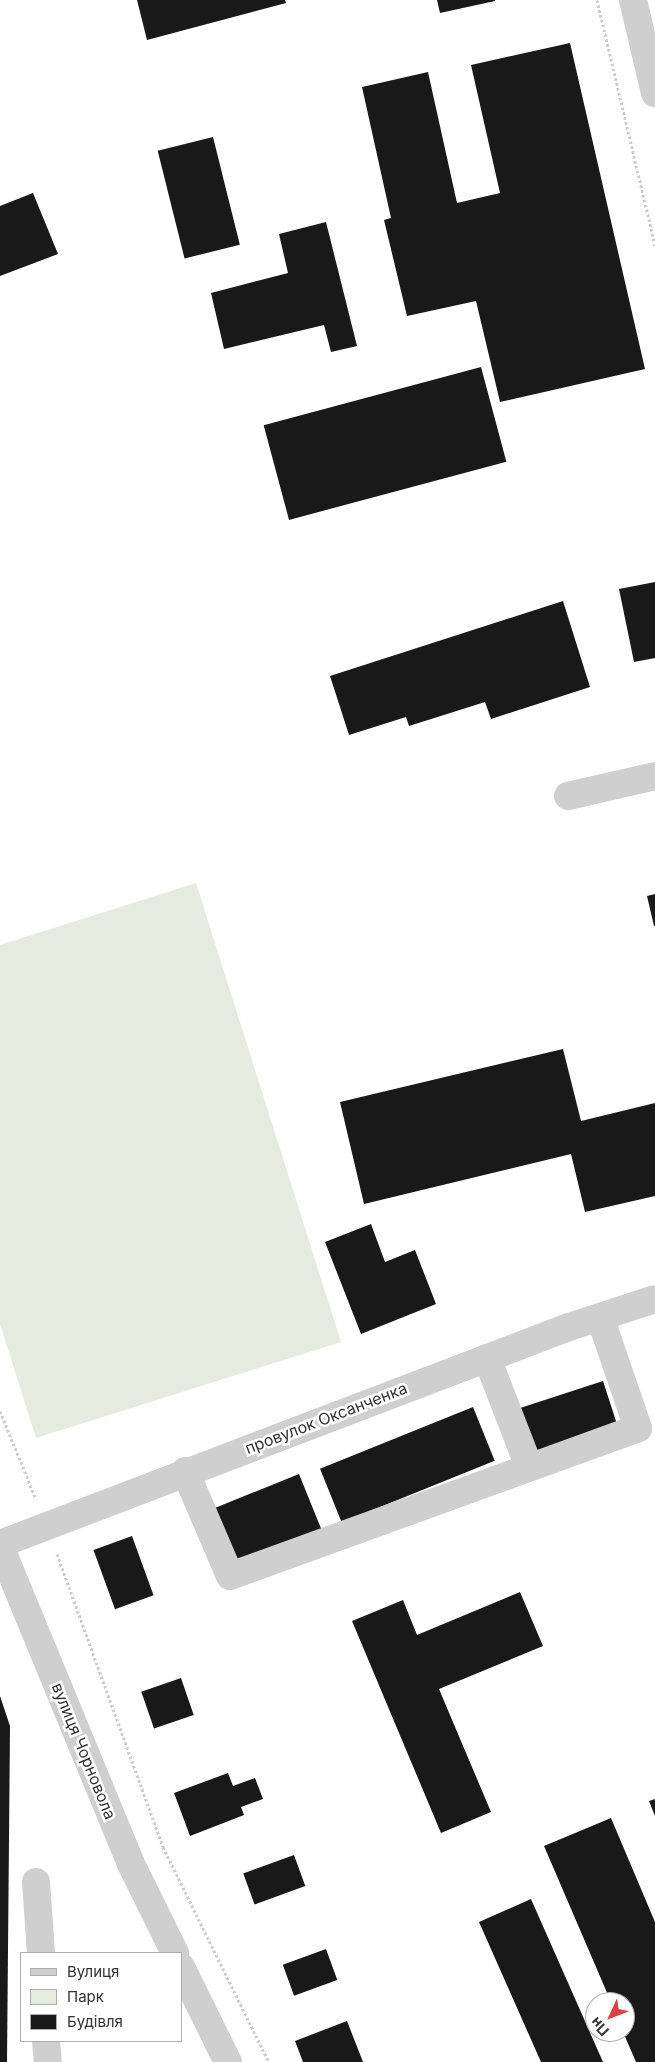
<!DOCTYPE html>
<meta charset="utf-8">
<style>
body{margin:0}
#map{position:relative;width:655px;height:2062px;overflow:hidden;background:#fff;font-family:Inter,sans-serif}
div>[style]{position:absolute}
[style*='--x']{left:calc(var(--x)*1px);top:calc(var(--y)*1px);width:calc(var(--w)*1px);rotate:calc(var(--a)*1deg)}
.green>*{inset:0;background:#e5ebdf}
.building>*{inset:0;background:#191919;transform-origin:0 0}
.path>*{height:3px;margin-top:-1.5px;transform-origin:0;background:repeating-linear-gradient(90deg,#ccc 0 2.5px,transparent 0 5px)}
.minor>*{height:28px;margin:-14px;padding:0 14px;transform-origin:14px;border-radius:14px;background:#cfcfcf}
span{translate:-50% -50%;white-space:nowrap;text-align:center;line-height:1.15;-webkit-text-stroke:5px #fff;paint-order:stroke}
.street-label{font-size:16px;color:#323232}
.legend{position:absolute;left:20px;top:1952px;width:162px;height:90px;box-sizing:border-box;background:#fff;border:1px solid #adadad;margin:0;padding:6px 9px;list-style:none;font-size:15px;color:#323232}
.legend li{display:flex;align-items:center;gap:10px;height:25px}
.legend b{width:25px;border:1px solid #adadad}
.north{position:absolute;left:585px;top:1992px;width:50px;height:50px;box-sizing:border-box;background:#fff;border:1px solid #adadad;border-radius:50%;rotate:227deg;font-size:14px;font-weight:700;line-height:20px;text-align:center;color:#323232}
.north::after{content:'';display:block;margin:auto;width:18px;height:22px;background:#dc4146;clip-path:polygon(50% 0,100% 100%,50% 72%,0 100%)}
</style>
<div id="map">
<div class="green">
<i style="clip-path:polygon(196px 883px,341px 1342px,36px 1438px,0 1324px,0 945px)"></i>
</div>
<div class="building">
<i style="clip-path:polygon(137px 0,285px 0,286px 3px,147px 40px)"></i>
<i style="clip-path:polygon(437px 0,495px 0,495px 1px,440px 13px)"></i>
<i style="clip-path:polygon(570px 43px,645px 369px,500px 402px,476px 301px,407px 316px,384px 220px,391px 218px,362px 87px,428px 72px,457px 203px,500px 193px,471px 65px)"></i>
<i style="left:213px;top:137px;width:111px;height:57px;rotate:76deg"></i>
<i style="clip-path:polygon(33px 193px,58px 254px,0 276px,0 206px)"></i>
<i style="clip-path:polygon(326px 222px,357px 346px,331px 352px,324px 325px,224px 349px,211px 293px,288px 273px,279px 234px)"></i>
<i style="left:481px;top:367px;width:98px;height:225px;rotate:75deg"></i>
<i style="clip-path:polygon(655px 582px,655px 658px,634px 662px,619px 589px)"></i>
<i style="clip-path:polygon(563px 601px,590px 687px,491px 719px,485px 702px,409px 726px,406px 717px,349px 735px,330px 676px)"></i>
<i style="clip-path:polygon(655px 894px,655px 926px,654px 926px,647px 896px)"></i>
<i style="clip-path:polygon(563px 1049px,581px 1121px,655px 1103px,655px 1196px,585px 1212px,571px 1154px,364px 1204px,340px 1102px)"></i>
<i style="clip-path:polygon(371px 1224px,385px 1262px,415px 1250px,436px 1304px,361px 1334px,325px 1242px)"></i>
<i style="left:603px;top:1381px;width:47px;height:92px;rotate:72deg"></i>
<i style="left:473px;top:1407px;width:58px;height:165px;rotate:68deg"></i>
<i style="left:299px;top:1474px;width:61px;height:98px;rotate:68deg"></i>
<i style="left:132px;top:1536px;width:63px;height:41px;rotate:70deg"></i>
<i style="clip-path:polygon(520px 1592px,543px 1646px,439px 1689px,491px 1812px,441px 1833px,352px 1621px,403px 1600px,417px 1635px)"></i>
<i style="left:181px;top:1678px;width:39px;height:42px;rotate:71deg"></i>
<i style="clip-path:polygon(0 1696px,10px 1726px,7px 2062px,0 2062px)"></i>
<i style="clip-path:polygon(228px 1773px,233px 1786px,255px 1778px,263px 1799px,241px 1807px,244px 1815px,190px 1836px,174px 1793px)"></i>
<i style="clip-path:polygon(655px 1799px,655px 1816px,649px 1801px)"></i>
<i style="clip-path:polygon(611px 1818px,655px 1922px,655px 2062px,636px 2062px,623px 2032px,625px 2002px,611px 2002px,544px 1846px)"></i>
<i style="left:294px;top:1855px;width:33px;height:54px;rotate:70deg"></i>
<i style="clip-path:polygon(531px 1899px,603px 2062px,541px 2062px,479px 1922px)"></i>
<i style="left:326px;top:1949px;width:33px;height:46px;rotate:70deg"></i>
<i style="clip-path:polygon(347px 2021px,363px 2062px,303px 2062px,295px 2041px)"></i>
</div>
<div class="path">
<i style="--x:597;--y:0;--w:253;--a:76.7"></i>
<i style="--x:0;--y:1411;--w:95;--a:67.8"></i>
<i style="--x:57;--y:1554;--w:312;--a:70.1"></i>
<i style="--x:163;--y:1847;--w:240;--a:63.8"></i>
</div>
<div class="minor">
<i style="--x:633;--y:0;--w:96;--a:76.7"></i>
<i style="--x:568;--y:796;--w:89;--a:-12.9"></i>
<i style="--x:487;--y:1358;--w:117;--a:68.9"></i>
<i style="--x:185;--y:1471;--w:114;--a:66.8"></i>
<i style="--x:230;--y:1576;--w:434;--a:-19.9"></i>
<i style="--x:638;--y:1428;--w:117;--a:-108.9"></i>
<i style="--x:0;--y:1544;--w:609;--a:-20.88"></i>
<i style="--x:569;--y:1327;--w:90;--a:-18"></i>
<i style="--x:0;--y:1546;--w:342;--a:67.6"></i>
<i style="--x:130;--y:1862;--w:102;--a:63.7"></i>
<i style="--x:36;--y:1882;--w:71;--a:86"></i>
<i style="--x:181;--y:1967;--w:106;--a:63.7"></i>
<i style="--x:46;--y:2041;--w:21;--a:85"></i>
</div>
<div class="street-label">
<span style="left:326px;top:1418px;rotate:-21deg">провулок Оксанченка</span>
<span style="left:84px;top:1751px;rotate:68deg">вулиця Чорновола</span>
</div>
<ul class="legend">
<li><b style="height:6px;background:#cfcfcf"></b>Вулиця</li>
<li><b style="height:14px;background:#e5ebdf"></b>Парк</li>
<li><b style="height:14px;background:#191919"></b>Будівля</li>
</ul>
<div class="north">Пн</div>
</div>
